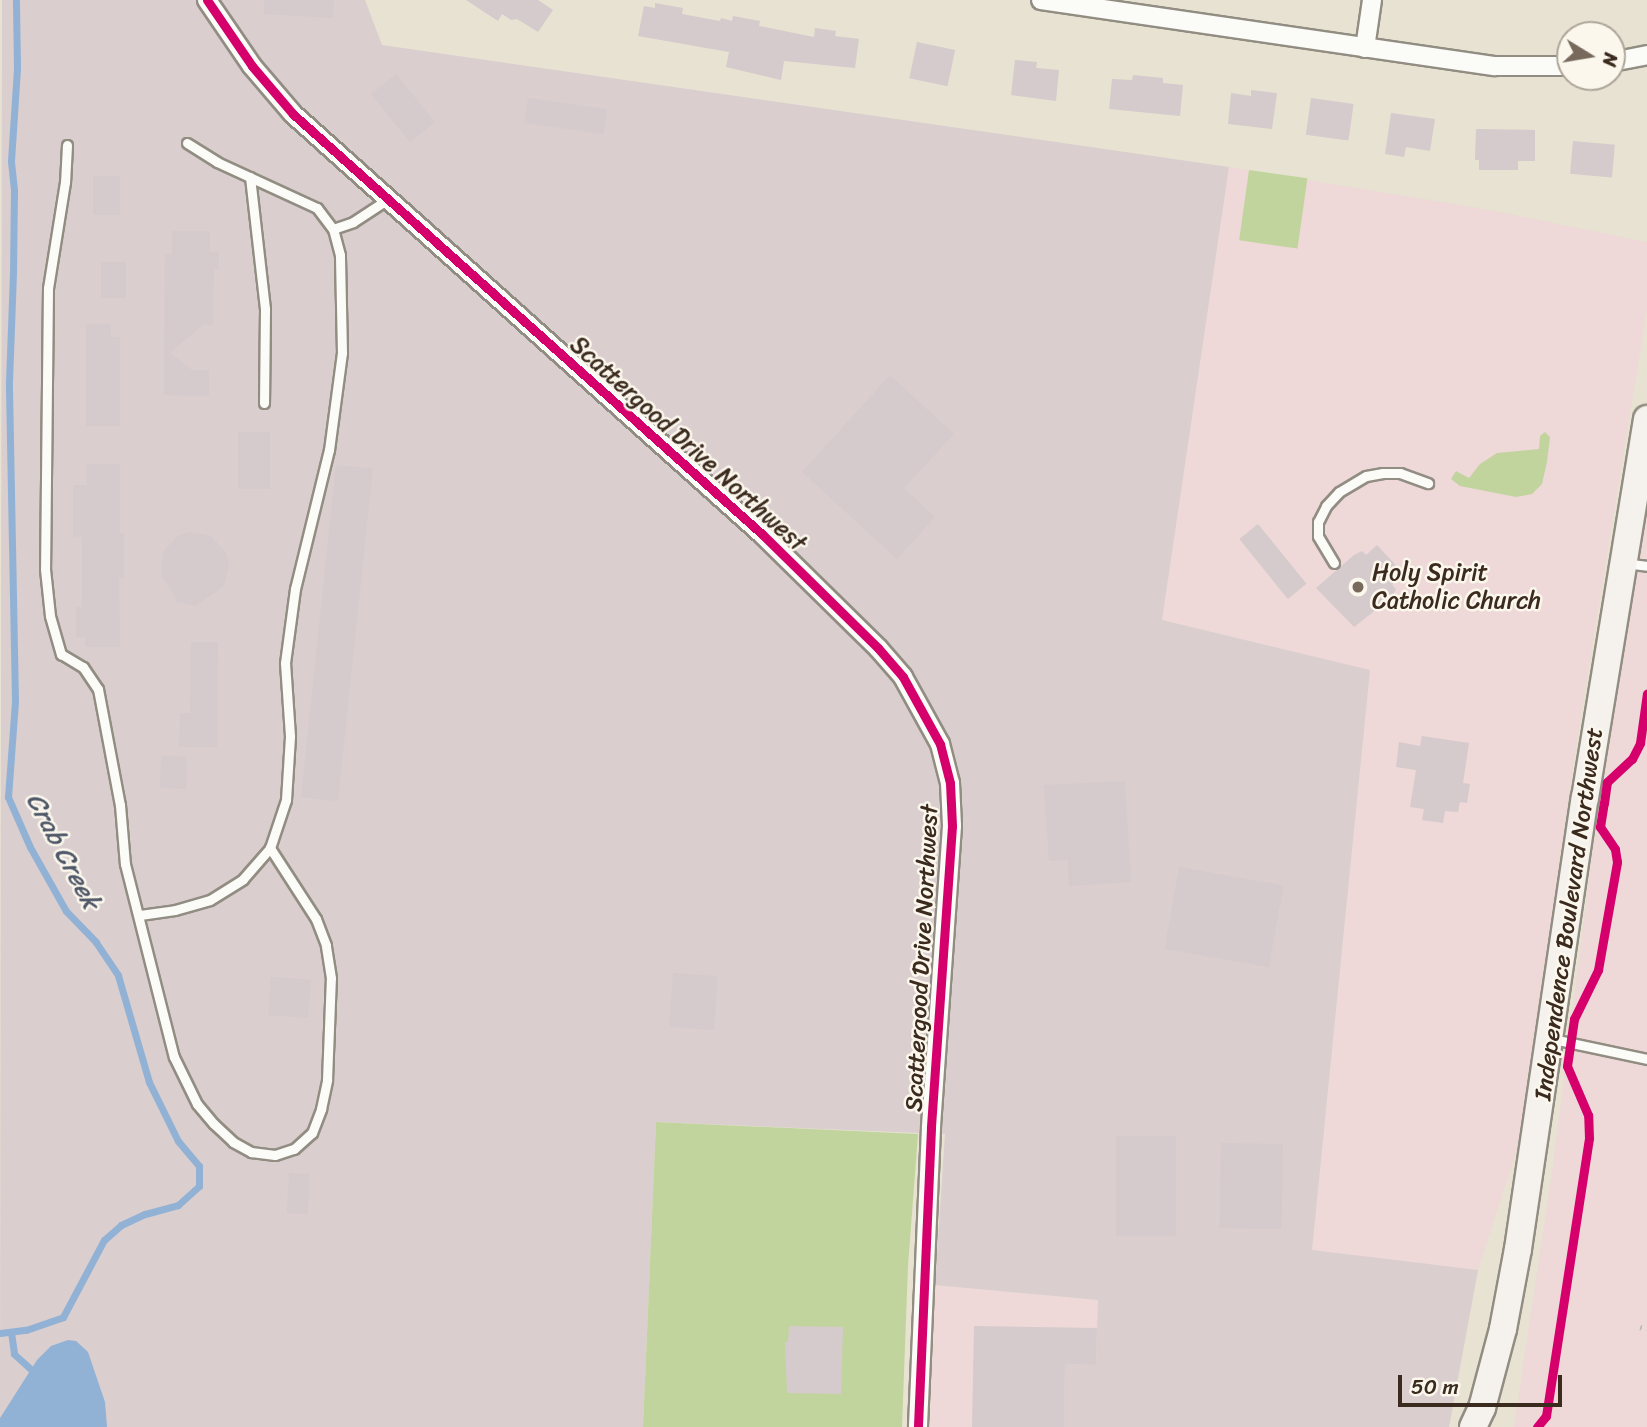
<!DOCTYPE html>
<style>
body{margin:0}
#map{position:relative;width:1647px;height:1427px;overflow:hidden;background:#e7e2d1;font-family:Sriracha,sans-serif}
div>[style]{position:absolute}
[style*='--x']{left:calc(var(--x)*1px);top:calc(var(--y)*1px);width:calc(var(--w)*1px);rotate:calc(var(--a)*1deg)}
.built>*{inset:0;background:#eed8d8}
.industrial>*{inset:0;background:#dacecf}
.green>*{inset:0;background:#c2d49e;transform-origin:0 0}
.water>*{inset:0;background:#92b2d5}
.stream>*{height:7px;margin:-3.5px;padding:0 3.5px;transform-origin:3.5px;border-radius:3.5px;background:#92b2d5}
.building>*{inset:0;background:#d5cacc;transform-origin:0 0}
.path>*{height:4.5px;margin-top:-2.25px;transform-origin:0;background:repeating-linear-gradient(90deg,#bebcb8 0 2px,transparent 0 7px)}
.roads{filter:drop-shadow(2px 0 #928d82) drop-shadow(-2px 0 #928d82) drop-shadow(0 2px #928d82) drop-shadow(0 -2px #928d82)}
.lane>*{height:9px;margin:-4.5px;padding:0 4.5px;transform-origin:4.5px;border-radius:4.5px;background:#fbfbf8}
.street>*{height:18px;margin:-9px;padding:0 9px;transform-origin:9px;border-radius:9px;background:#fbfbf8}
.secondary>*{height:26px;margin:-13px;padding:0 13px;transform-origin:13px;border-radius:13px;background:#f5f2ed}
.cycleway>*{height:9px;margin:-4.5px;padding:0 4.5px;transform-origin:4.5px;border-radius:4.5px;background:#d6006c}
.dots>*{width:19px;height:19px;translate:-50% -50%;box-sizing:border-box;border:4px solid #fbf7ec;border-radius:50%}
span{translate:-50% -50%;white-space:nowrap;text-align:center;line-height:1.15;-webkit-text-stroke:5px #fbf7ec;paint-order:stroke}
.street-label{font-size:24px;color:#3b2a1e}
.poi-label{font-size:24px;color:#3b2a1e}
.left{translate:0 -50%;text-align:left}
.water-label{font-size:26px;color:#4f5868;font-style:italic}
.north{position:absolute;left:1556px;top:21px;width:70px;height:70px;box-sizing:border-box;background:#fbf7ec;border:2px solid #aea59a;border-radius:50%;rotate:101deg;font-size:19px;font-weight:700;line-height:28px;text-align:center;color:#3b2a1e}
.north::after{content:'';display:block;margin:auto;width:24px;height:32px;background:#776a5d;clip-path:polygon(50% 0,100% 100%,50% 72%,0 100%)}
.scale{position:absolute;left:1398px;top:1375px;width:164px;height:32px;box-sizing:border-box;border:4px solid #3b2a1e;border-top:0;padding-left:9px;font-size:21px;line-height:24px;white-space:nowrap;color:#3b2a1e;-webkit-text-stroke:5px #fbf7ec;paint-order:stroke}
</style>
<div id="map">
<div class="built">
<i style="clip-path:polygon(1229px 167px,1479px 208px,1647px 242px,1647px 309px,1578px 734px,1519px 1143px,1478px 1270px,1312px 1251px,1370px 671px,1162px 620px)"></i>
<i style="clip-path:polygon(1647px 500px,1647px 1427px,1514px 1427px,1552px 1173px,1592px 857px)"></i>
<i style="clip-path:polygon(935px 1285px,1098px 1300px,1096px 1365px,1064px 1427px,930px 1427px)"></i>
</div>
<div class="industrial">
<i style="clip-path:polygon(2px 0,365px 0,382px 45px,1229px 167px,1162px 620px,1370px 670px,1312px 1250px,1478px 1270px,1449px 1427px,1064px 1427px,1065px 1364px,1096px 1365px,1098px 1300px,935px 1285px,945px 1134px,656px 1122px,643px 1427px,0 1427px)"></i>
</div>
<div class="green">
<i style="left:1249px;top:170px;width:59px;height:71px;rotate:8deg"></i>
<i style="clip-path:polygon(1545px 432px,1550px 437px,1547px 462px,1542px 484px,1532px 494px,1516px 497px,1460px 486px,1451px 479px,1456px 471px,1469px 478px,1480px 464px,1497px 453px,1539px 449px,1540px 436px)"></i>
<i style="clip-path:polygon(656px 1122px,918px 1134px,908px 1266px,902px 1427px,643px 1427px)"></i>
</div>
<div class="water">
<i style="clip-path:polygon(68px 1340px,76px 1341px,88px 1352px,105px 1402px,107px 1427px,0 1427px,0 1418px,37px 1360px,51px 1346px)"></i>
</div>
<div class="stream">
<i style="--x:11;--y:1332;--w:22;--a:82"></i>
<i style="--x:14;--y:1354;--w:24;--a:42"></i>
<i style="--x:0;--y:1333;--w:26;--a:-7"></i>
<i style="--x:26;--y:1330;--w:39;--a:-19"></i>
<i style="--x:63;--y:1317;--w:87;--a:-62"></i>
<i style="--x:104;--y:1240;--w:23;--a:-41"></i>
<i style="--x:121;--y:1225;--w:26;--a:-25"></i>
<i style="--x:145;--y:1214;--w:34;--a:-15"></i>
<i style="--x:178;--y:1205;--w:28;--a:-42"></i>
<i style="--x:199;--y:1186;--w:20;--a:-90"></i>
<i style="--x:199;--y:1166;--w:33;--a:-130"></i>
<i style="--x:178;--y:1141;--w:66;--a:-116.2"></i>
<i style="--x:149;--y:1082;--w:111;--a:-106.2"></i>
<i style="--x:118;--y:975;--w:40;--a:-124"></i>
<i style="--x:96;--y:942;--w:43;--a:-134.1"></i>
<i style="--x:66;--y:911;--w:73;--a:-119.4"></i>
<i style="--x:30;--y:847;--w:55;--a:-113.7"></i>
<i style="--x:8;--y:797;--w:96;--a:-85.8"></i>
<i style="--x:15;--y:701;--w:319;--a:-91.1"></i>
<i style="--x:9;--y:382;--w:109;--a:-87.9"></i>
<i style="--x:13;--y:273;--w:83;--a:-89.3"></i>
<i style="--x:14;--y:190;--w:29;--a:-96"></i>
<i style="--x:11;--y:161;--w:94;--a:-86.3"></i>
<i style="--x:17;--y:67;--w:67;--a:-90.9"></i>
</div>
<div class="building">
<i style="clip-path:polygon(264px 0,334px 0,333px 18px,264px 14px)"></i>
<i style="clip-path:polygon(466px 0,538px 0,553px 10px,538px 32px,517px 19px,511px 20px,502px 14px,498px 21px)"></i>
<i style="clip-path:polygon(655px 3px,683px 8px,682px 14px,720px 21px,721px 18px,732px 21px,733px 16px,760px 21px,759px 26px,814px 37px,815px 28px,836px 31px,835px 36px,859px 39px,855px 68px,784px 61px,781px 80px,726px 67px,729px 52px,638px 36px,644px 6px,655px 8px)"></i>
<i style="left:917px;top:42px;width:39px;height:37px;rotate:12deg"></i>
<i style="clip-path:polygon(1015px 60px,1037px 62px,1036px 68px,1059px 70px,1056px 101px,1011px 95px)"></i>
<i style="left:396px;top:74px;width:62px;height:32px;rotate:51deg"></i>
<i style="clip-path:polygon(1133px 75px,1163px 78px,1163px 83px,1183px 85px,1180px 116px,1109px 109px,1112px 79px,1132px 80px)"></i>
<i style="clip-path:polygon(1251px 90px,1277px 93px,1272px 129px,1228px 124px,1231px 93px,1251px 96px)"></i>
<i style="left:528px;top:98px;width:80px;height:25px;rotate:8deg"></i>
<i style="left:1311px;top:98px;width:43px;height:37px;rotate:8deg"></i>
<i style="clip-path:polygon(1391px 113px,1435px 119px,1430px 151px,1406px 147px,1404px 157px,1385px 154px)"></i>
<i style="clip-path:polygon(1476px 129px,1535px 130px,1535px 161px,1518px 161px,1518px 170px,1479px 170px,1479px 160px,1475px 160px)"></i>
<i style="left:1573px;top:141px;width:42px;height:33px;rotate:5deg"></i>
<i style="left:93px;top:176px;width:27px;height:39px"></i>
<i style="clip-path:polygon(172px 231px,210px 231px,210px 252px,219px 252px,219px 269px,214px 269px,213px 325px,203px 325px,170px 353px,192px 370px,209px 370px,209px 396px,164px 395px,165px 254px,172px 254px)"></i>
<i style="left:101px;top:262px;width:25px;height:36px"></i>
<i style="clip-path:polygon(86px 324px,111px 324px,111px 337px,120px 337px,120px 426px,86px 426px)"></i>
<i style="clip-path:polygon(890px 375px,954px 434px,904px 488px,935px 517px,897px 559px,802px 472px)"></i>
<i style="left:238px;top:432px;width:32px;height:57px"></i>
<i style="clip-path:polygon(86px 464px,120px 464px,120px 533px,124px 533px,124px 578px,119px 578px,120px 647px,85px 647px,85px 637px,76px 637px,76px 607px,82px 607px,82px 537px,73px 536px,73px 485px,87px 485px)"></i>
<i style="left:336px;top:465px;width:37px;height:334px;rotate:6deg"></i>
<i style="left:1258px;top:524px;width:77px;height:24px;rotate:51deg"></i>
<i style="clip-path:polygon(189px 532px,211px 536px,226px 553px,229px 564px,224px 586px,196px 606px,175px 602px,176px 598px,161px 575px,163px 552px,178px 536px)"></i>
<i style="clip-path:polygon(1377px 545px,1404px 574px,1392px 585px,1396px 589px,1392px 597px,1354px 627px,1316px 588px,1354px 555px,1362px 551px,1366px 555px)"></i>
<i style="clip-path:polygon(191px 642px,218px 642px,217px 747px,179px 747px,180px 713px,190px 713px)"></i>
<i style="clip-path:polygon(1422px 736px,1469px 743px,1463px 783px,1470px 784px,1467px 803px,1460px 802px,1458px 812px,1445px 811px,1443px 823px,1422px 820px,1424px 809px,1410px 807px,1416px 770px,1396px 767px,1399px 742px,1420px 746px)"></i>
<i style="left:161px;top:756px;width:26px;height:32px;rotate:2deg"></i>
<i style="clip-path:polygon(1125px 781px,1131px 882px,1069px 886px,1068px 860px,1049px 861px,1044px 785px)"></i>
<i style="left:1179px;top:867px;width:106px;height:83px;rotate:10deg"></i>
<i style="left:673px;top:973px;width:45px;height:54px;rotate:4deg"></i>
<i style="left:271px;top:977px;width:40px;height:38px;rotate:4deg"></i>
<i style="left:1116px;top:1136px;width:60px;height:100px"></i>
<i style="left:1221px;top:1143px;width:62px;height:85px;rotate:1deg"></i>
<i style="left:289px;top:1173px;width:21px;height:40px;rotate:3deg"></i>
<i style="clip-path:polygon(789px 1326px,843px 1327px,841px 1394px,787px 1393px,785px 1342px,788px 1342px)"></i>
<i style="clip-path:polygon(974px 1326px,1097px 1328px,1096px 1365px,1065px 1364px,1064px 1427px,972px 1427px)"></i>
</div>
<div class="path">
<i style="--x:1640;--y:1327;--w:7;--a:16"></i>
</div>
<div class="roads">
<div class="lane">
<i style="--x:187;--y:143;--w:36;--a:32"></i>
<i style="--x:217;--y:162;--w:110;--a:24.7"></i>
<i style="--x:317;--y:208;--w:26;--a:53"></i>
<i style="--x:333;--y:229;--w:21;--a:-19"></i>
<i style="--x:353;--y:222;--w:42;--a:-33.3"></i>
<i style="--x:67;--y:145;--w:37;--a:93"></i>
<i style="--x:65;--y:182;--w:107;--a:99.1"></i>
<i style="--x:48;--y:288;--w:281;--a:90.6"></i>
<i style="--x:45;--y:569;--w:47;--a:83.9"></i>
<i style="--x:50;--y:616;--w:40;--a:74"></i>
<i style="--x:61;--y:654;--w:26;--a:31"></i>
<i style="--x:83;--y:667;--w:27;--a:56"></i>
<i style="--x:98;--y:689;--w:118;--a:79.3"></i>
<i style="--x:120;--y:805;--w:59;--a:85.2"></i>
<i style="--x:125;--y:864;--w:199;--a:75.8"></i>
<i style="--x:174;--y:1057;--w:52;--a:63.9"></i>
<i style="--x:197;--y:1104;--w:26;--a:50"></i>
<i style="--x:214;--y:1124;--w:26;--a:43"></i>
<i style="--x:233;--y:1142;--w:21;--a:29"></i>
<i style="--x:251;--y:1152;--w:24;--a:7"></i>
<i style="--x:275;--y:1155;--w:20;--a:-18"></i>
<i style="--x:294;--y:1149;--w:24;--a:-42"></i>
<i style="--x:312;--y:1133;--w:26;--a:-69"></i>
<i style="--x:321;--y:1109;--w:30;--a:-78"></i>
<i style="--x:327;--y:1080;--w:102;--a:-87.8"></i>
<i style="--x:331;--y:978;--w:33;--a:-99"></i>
<i style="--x:326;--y:945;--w:28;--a:-111"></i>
<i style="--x:316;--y:919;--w:85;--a:-122.9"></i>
<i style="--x:250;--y:177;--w:133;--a:83.5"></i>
<i style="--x:265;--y:309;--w:94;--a:90.6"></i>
<i style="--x:1334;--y:563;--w:31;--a:-121"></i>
<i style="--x:1318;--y:536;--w:14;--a:-90"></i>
<i style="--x:1318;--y:522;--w:18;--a:-63"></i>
<i style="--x:1326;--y:506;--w:19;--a:-47"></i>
<i style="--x:1339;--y:492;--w:31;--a:-31"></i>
<i style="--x:1366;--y:476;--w:17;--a:-10"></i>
<i style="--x:1383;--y:473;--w:17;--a:0"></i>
<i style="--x:1400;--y:473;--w:30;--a:20"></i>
<i style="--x:1624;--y:563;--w:23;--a:7"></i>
<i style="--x:140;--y:915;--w:35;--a:-8"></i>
<i style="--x:175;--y:910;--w:36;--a:-16"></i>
<i style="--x:210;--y:900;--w:39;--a:-32"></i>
<i style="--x:243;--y:879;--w:41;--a:-48.9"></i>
<i style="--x:270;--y:848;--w:51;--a:-71.6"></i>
<i style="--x:286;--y:800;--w:64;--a:-86.4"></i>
<i style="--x:290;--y:736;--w:73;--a:-93.9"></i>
<i style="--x:285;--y:663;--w:75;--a:-82.3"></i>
<i style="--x:295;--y:589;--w:143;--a:-76.3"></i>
<i style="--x:329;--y:450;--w:98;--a:-82.4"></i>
<i style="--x:342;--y:353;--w:98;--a:-91.2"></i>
<i style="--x:340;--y:255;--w:27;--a:-105"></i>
<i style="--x:1553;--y:1039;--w:96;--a:12"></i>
</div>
<div class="street">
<i style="--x:207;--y:0;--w:80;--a:55.7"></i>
<i style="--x:252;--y:66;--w:63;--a:49.5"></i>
<i style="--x:293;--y:114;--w:630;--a:41.85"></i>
<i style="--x:762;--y:534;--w:163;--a:44.5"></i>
<i style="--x:878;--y:648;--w:38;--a:49"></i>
<i style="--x:903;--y:677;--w:77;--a:61.1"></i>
<i style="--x:940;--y:744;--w:40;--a:75.6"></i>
<i style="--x:950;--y:783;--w:43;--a:87.3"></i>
<i style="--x:952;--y:826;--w:303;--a:94"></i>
<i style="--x:931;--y:1128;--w:299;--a:92.5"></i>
<i style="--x:1041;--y:0;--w:459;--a:8.3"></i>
<i style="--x:1495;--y:66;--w:75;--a:0"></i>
<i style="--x:1365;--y:48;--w:49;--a:-81.7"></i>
<i style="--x:1612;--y:62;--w:36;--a:-11"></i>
</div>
<div class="secondary">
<i style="--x:1473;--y:1427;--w:21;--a:-65"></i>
<i style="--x:1482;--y:1408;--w:82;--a:-75.1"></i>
<i style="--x:1503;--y:1329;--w:81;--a:-79.4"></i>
<i style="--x:1518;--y:1249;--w:456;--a:-81.6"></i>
<i style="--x:1585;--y:798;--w:384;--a:-80.7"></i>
</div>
</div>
<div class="cycleway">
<i style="--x:207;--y:0;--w:80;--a:55.7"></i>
<i style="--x:252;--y:66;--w:63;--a:49.5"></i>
<i style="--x:293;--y:114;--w:630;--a:41.85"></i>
<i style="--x:762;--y:534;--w:163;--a:44.5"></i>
<i style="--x:878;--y:648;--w:38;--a:49"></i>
<i style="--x:903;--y:677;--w:77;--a:61.1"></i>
<i style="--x:940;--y:744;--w:40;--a:75.6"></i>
<i style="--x:950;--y:783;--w:43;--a:87.3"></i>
<i style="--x:952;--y:826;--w:303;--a:94"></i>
<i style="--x:931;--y:1128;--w:299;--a:92.5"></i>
<i style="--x:1537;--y:1427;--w:14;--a:-51"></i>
<i style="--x:1546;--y:1416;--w:281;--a:-81.2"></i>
<i style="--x:1589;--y:1138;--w:23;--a:-92"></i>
<i style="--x:1588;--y:1115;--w:53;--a:-113.2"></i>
<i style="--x:1567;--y:1066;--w:48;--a:-81.5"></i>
<i style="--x:1574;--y:1019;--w:55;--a:-63.9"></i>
<i style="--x:1598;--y:970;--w:110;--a:-80"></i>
<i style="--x:1617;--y:862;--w:13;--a:-99"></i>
<i style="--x:1615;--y:849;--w:27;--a:-124"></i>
<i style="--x:1600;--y:827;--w:24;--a:-81"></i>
<i style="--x:1604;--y:803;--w:21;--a:-82"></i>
<i style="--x:1607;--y:782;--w:34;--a:-43"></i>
<i style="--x:1632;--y:759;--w:18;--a:-63"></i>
<i style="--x:1640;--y:743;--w:50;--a:-82"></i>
</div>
<div class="dots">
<i style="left:1358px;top:587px;background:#776a5d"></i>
</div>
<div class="street-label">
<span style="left:688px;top:444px;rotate:42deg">Scattergood Drive Northwest</span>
<span style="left:1569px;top:914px;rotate:-82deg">Independence Boulevard Northwest</span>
<span style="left:922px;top:958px;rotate:-87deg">Scattergood Drive Northwest</span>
</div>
<div class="poi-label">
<span class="left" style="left:1372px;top:587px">Holy Spirit<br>Catholic Church</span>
</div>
<div class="water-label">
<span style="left:63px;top:851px;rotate:62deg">Crab Creek</span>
</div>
<div class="north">N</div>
<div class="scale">50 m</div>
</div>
